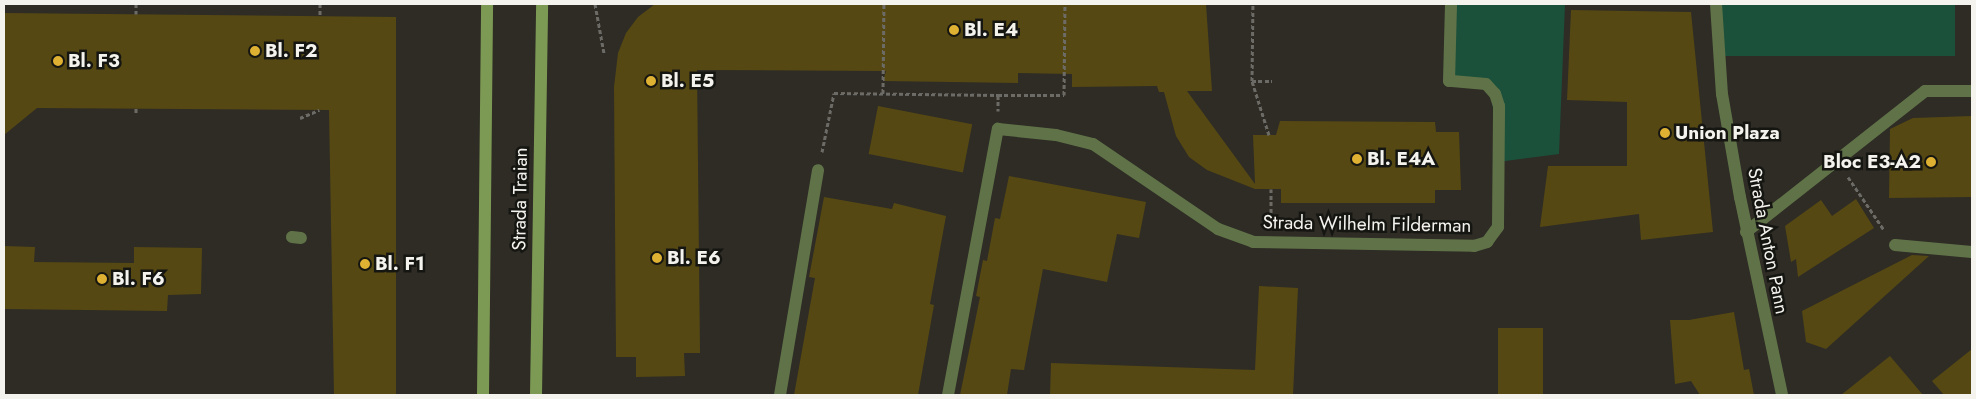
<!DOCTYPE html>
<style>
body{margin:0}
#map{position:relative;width:1976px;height:399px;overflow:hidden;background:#2e2c25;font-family:Jost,sans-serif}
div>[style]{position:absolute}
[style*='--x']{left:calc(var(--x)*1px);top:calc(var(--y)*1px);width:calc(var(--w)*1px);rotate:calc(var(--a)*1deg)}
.green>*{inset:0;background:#1b513b;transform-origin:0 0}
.building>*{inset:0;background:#564813;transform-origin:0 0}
.path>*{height:3px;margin-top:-1.5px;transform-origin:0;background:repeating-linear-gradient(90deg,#6d6b65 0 4px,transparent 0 6.5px)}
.lane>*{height:12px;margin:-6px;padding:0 6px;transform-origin:6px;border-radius:6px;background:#607348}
.street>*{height:12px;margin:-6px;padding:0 6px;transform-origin:6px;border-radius:6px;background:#607348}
.secondary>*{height:12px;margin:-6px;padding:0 6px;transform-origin:6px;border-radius:6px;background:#7d9a54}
.dots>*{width:14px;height:14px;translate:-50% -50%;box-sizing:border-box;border:2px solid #151511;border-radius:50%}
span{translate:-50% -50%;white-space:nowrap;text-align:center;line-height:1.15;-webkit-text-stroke:5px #151511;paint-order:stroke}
.poi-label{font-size:19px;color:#f4f3ee;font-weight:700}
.left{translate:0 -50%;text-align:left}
.right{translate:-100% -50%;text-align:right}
.street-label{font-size:19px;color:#f4f3ee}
.frame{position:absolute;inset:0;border:5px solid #f4f3ee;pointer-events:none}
</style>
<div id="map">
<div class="green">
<i style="clip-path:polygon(1451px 4px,1565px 4px,1559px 154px,1498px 162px,1491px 89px,1449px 81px)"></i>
<i style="left:1716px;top:4px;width:239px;height:52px"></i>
</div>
<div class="building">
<i style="clip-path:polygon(655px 4px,1206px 4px,1212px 91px,1187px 91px,1255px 184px,1253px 135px,1276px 135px,1280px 121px,1435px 122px,1436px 132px,1459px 132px,1461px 190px,1435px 190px,1435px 203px,1281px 203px,1281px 189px,1255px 189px,1207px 170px,1189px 157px,1176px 136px,1164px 92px,1159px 92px,1157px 86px,1072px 87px,1072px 74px,1018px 73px,1018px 83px,883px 81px,886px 71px,697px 70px,700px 353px,684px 353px,685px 376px,636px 377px,636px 357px,616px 357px,614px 87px,618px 53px,626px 33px,638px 17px)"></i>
<i style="clip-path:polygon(1571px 10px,1691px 12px,1713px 232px,1641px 240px,1639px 214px,1540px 227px,1548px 166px,1627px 166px,1627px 102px,1567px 100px)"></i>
<i style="clip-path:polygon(4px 13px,396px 17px,396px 395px,334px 395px,329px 110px,37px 108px,4px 135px)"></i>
<i style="left:878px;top:106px;width:96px;height:49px;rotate:11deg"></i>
<i style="clip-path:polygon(1972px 116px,1972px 197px,1889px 198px,1890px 129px,1913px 118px)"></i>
<i style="clip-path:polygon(1009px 176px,1146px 202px,1139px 238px,1117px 234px,1107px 282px,1043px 269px,1024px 370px,1011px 369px,1007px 395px,960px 395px,980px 297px,976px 296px,983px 260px,987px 261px,995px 218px,1000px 219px)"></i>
<i style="clip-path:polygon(824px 197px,892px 209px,894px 203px,946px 216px,930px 304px,934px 305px,918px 395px,794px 395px,815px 278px,809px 277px)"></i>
<i style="clip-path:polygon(1856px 199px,1874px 228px,1798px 277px,1796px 259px,1791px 262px,1785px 226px,1821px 200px,1832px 216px)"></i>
<i style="clip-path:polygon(4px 246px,35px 247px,34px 262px,134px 263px,134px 247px,202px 248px,201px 294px,168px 295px,167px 311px,4px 309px)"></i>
<i style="clip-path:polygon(1912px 255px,1929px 256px,1826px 349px,1806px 342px,1802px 311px)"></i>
<i style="clip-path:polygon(1259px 286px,1298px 288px,1293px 395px,1050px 395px,1051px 363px,1255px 370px)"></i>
<i style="clip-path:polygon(1734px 312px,1744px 370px,1749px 369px,1754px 395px,1700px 395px,1691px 381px,1675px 384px,1670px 320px,1689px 320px)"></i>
<i style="left:1498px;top:328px;width:45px;height:67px"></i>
<i style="clip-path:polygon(1972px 349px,1972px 395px,1944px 395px,1932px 381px)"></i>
<i style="clip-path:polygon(1890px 356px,1923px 395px,1841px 395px)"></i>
</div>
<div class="path">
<i style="--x:320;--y:4;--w:12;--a:90"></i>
<i style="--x:595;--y:4;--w:50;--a:79.6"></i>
<i style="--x:136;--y:14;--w:10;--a:-90"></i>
<i style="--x:1252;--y:81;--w:77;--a:-89.3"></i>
<i style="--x:883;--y:93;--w:89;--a:-89.4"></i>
<i style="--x:998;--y:95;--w:66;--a:0"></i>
<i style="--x:1064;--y:95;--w:91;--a:-89.4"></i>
<i style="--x:136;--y:113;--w:5;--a:-90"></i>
<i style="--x:300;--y:118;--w:21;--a:-23"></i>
<i style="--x:1269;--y:135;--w:57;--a:-107.5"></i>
<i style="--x:1252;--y:81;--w:20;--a:0"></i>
<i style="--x:822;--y:152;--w:60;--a:-78.5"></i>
<i style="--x:834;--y:93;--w:164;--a:0.7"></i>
<i style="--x:998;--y:95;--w:16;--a:90"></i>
<i style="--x:1848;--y:177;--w:64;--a:55.8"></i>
<i style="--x:1271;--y:189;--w:34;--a:90"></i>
</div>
<div class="lane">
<i style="--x:1746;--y:232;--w:228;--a:-38.2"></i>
<i style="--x:1925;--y:91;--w:47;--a:0"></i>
<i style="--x:292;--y:237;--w:9;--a:6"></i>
<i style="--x:1895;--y:245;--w:77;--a:5.2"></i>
</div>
<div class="street">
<i style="--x:1716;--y:4;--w:90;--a:86.2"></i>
<i style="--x:1722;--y:94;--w:105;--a:80.1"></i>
<i style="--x:1740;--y:197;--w:202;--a:78"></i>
<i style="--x:780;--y:395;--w:228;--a:-80.4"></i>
<i style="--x:948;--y:395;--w:271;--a:-79.4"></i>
<i style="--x:998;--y:129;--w:58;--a:5.9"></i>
<i style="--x:1056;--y:135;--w:38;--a:14"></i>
<i style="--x:1093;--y:144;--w:151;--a:34.2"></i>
<i style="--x:1218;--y:229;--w:37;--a:20"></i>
<i style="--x:1253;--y:242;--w:221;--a:1"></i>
<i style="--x:1474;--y:246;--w:14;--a:-17"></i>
<i style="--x:1487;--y:242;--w:19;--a:-54"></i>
<i style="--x:1498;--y:227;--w:121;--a:-89.5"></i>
<i style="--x:1499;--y:106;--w:13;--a:-108"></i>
<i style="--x:1495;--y:94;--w:13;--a:-132"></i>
<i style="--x:1486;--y:84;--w:37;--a:-175"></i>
<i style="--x:1449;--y:81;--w:77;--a:-88.5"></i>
</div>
<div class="secondary">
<i style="--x:483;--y:395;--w:391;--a:-89.4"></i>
<i style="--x:536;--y:395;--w:391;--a:-89.1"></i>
</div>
<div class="dots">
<i style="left:954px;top:30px;background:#deb133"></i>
<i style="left:255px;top:51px;background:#deb133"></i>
<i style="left:58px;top:61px;background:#deb133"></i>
<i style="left:651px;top:81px;background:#deb133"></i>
<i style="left:1665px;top:133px;background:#deb133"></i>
<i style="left:1357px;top:159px;background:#deb133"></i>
<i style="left:1931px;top:162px;background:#deb133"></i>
<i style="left:657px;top:258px;background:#deb133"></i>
<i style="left:365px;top:264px;background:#deb133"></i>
<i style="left:102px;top:279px;background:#deb133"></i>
</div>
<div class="poi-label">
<span class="left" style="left:964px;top:30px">Bl. E4</span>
<span class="left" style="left:265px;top:51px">Bl. F2</span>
<span class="left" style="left:68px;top:61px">Bl. F3</span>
<span class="left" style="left:661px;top:81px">Bl. E5</span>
<span class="left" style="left:1675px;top:133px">Union Plaza</span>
<span class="left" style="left:1367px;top:159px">Bl. E4A</span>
<span class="right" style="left:1921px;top:162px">Bloc E3-A2</span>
<span class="left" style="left:667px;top:258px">Bl. E6</span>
<span class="left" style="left:375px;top:264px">Bl. F1</span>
<span class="left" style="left:112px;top:279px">Bl. F6</span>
</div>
<div class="street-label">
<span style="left:520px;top:199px;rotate:-89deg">Strada Traian</span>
<span style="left:1367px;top:224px;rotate:1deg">Strada Wilhelm Filderman</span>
<span style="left:1768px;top:241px;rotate:79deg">Strada Anton Pann</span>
</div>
<div class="frame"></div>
</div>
